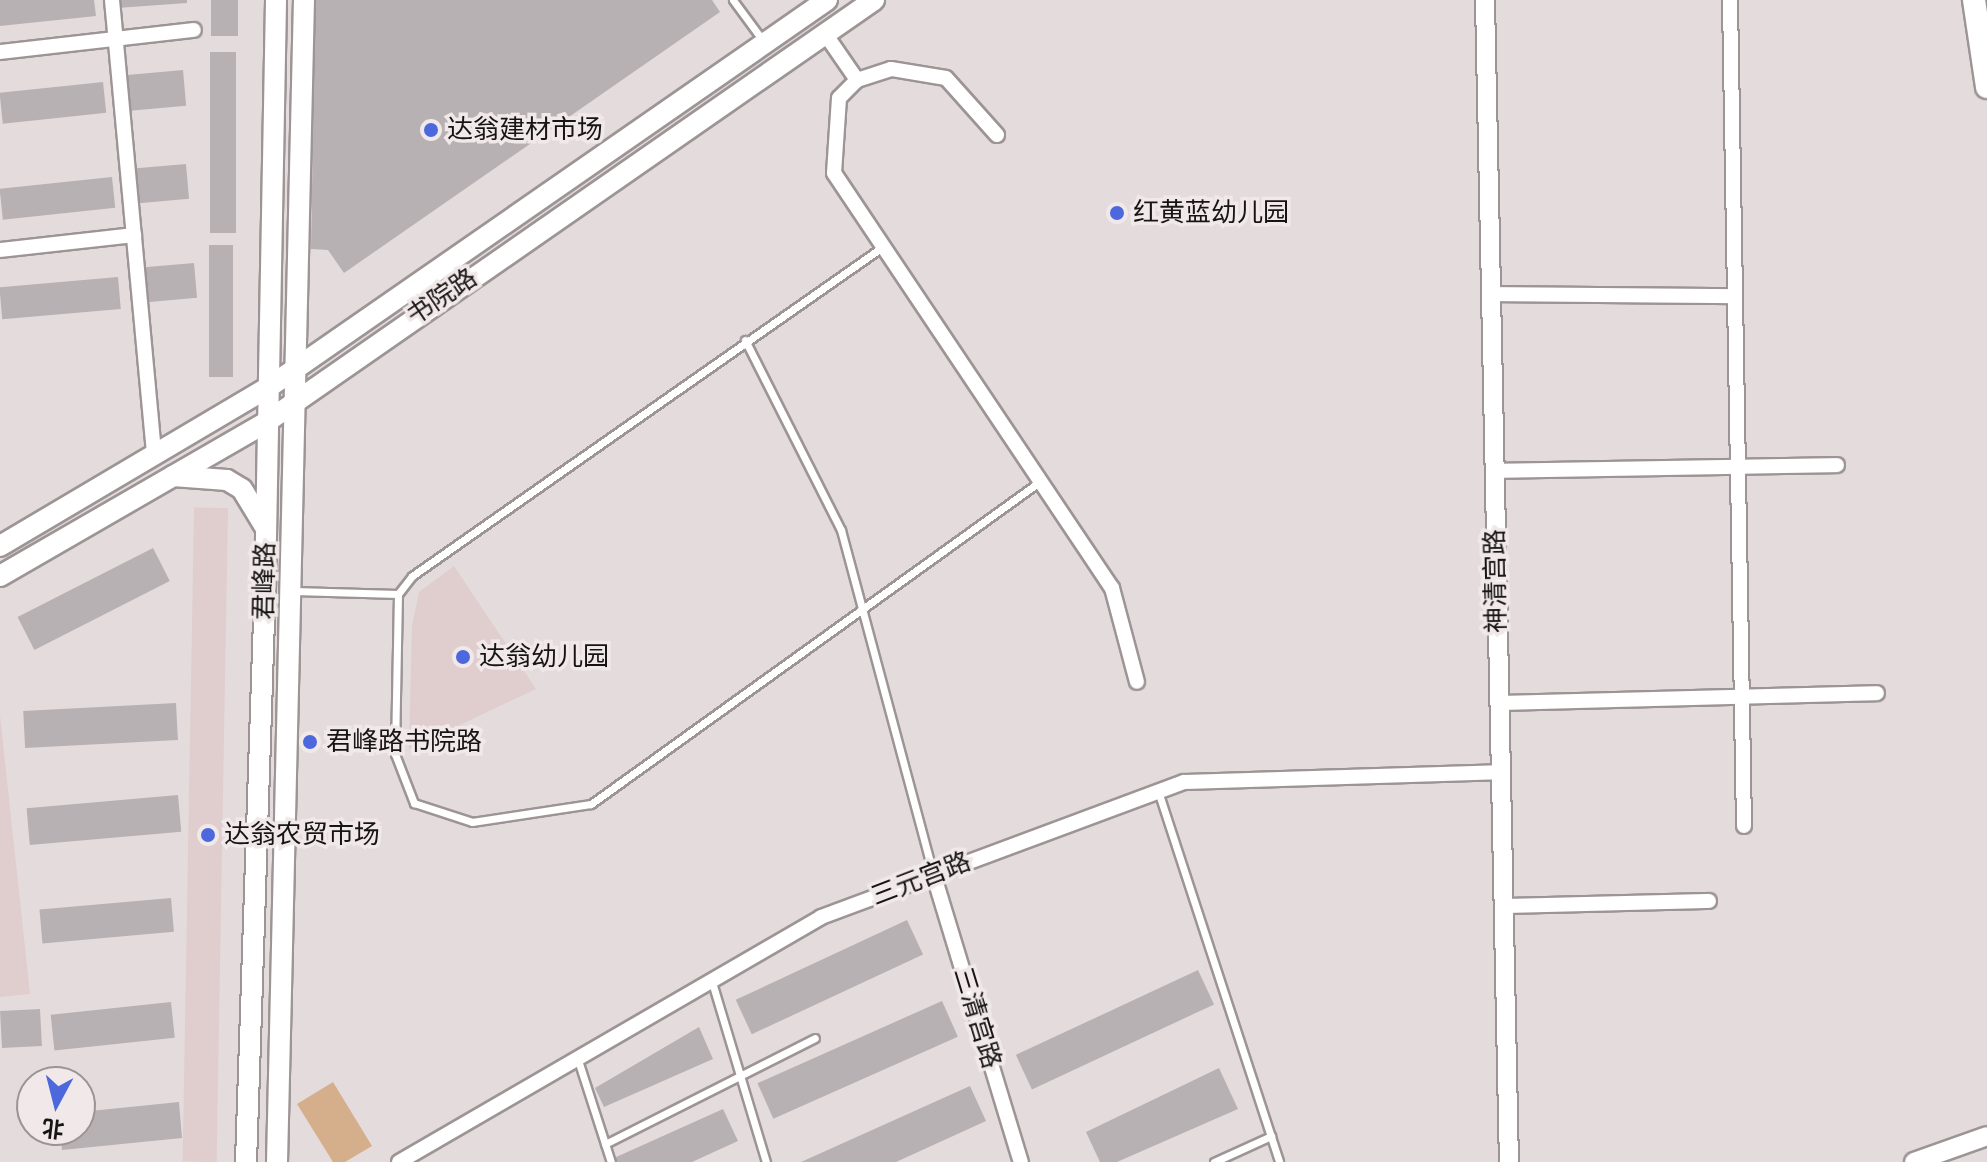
<!DOCTYPE html>
<meta charset="utf-8">
<style>
body{margin:0}
#map{position:relative;width:1987px;height:1162px;overflow:hidden;background:#e4dcdc;font-family:"Fira Sans","Noto Sans SC",sans-serif}
div>[style]{position:absolute}
[style*='--x']{left:calc(var(--x)*1px);top:calc(var(--y)*1px);width:calc(var(--w)*1px);rotate:calc(var(--a)*1deg)}
.built>*{inset:0;background:#dfcecd;transform-origin:0 0}
.green>*{inset:0;background:#d5af8b}
.building>*{inset:0;background:#b8b1b3;transform-origin:0 0}
.roads{filter:drop-shadow(2px 0 #9d9595) drop-shadow(-2px 0 #9d9595) drop-shadow(0 2px #9d9595) drop-shadow(0 -2px #9d9595)}
.service>*{height:7px;margin:-3.5px;padding:0 3.5px;transform-origin:3.5px;border-radius:3.5px;background:#fff}
.minor>*{height:14px;margin:-7px;padding:0 7px;transform-origin:7px;border-radius:7px;background:#fff}
.tertiary>*{height:18px;margin:-9px;padding:0 9px;transform-origin:9px;border-radius:9px;background:#fff}
.secondary>*{height:20px;margin:-10px;padding:0 10px;transform-origin:10px;border-radius:10px;background:#fff}
.primary>*{height:22px;margin:-11px;padding:0 11px;transform-origin:11px;border-radius:11px;background:#fff}
.dots>*{width:22px;height:22px;translate:-50% -50%;box-sizing:border-box;border:4px solid #f1e9e9;border-radius:50%}
span{translate:-50% -50%;white-space:nowrap;text-align:center;line-height:1.15;-webkit-text-stroke:7px #f1e9e9;paint-order:stroke}
.poi-label{font-size:26px;color:#171414}
.left{translate:0 -50%;text-align:left}
.street-label{font-size:26px;color:#171414}
.north{position:absolute;left:16px;top:1066px;width:80px;height:80px;box-sizing:border-box;background:#f1e9e9;border:2px solid #9a9494;border-radius:50%;rotate:187deg;font-size:22px;font-weight:700;line-height:32px;text-align:center;color:#171414}
.north::after{content:'';display:block;margin:auto;width:28px;height:36px;background:#4c68dc;clip-path:polygon(50% 0,100% 100%,50% 72%,0 100%)}
</style>
<div id="map">
<div class="built">
<i style="left:228px;top:508px;width:654px;height:34px;rotate:91deg"></i>
<i style="clip-path:polygon(454px 566px,536px 689px,409px 749px,412px 626px,419px 592px)"></i>
<i style="clip-path:polygon(0 715px,30px 994px,0 997px)"></i>
</div>
<div class="green">
<i style="clip-path:polygon(333px 1082px,372px 1146px,345px 1162px,333px 1162px,297px 1104px)"></i>
</div>
<div class="building">
<i style="clip-path:polygon(0 0,94px 0,96px 16px,0 26px)"></i>
<i style="clip-path:polygon(116px 0,187px 0,187px 3px,117px 8px)"></i>
<i style="left:211px;top:0;width:27px;height:36px"></i>
<i style="clip-path:polygon(315px 0,712px 0,720px 12px,344px 273px,328px 250px,311px 249px)"></i>
<i style="left:210px;top:52px;width:26px;height:181px"></i>
<i style="left:183px;top:70px;width:36px;height:59px;rotate:85deg"></i>
<i style="left:103px;top:82px;width:31px;height:104px;rotate:84deg"></i>
<i style="left:186px;top:164px;width:35px;height:53px;rotate:85deg"></i>
<i style="left:112px;top:177px;width:31px;height:113px;rotate:84deg"></i>
<i style="left:209px;top:245px;width:24px;height:132px"></i>
<i style="left:194px;top:263px;width:35px;height:53px;rotate:85deg"></i>
<i style="left:118px;top:277px;width:32px;height:119px;rotate:85deg"></i>
<i style="left:153px;top:548px;width:37px;height:152px;rotate:63deg"></i>
<i style="left:176px;top:703px;width:37px;height:153px;rotate:87deg"></i>
<i style="left:178px;top:795px;width:37px;height:152px;rotate:85deg"></i>
<i style="left:171px;top:898px;width:34px;height:132px;rotate:85deg"></i>
<i style="left:907px;top:920px;width:38px;height:189px;rotate:65deg"></i>
<i style="left:1198px;top:970px;width:38px;height:201px;rotate:65deg"></i>
<i style="left:942px;top:1001px;width:39px;height:202px;rotate:66deg"></i>
<i style="left:171px;top:1002px;width:36px;height:121px;rotate:84deg"></i>
<i style="left:40px;top:1009px;width:37px;height:40px;rotate:87deg"></i>
<i style="clip-path:polygon(699px 1027px,713px 1059px,604px 1107px,595px 1088px)"></i>
<i style="clip-path:polygon(1219px 1068px,1238px 1109px,1117px 1162px,1100px 1162px,1086px 1132px)"></i>
<i style="clip-path:polygon(970px 1086px,986px 1121px,896px 1162px,801px 1162px)"></i>
<i style="clip-path:polygon(179px 1102px,182px 1138px,62px 1150px,60px 1130px,80px 1130px,80px 1112px)"></i>
<i style="clip-path:polygon(723px 1109px,738px 1141px,692px 1162px,616px 1162px,614px 1158px)"></i>
</div>
<div class="roads">
<div class="service">
<i style="--x:733;--y:0;--w:52;--a:53.6"></i>
<i style="--x:745;--y:340;--w:213;--a:63.2"></i>
<i style="--x:841;--y:530;--w:355;--a:75"></i>
<i style="--x:294;--y:591;--w:104;--a:1.7"></i>
<i style="--x:398;--y:594;--w:23;--a:-52"></i>
<i style="--x:412;--y:576;--w:572;--a:-34.97"></i>
<i style="--x:398;--y:594;--w:160;--a:91.1"></i>
<i style="--x:395;--y:754;--w:53;--a:68.8"></i>
<i style="--x:414;--y:803;--w:61;--a:18.1"></i>
<i style="--x:472;--y:822;--w:120;--a:-8.6"></i>
<i style="--x:591;--y:804;--w:555;--a:-35.69"></i>
<i style="--x:1158;--y:791;--w:390;--a:71.9"></i>
<i style="--x:712;--y:982;--w:188;--a:73.3"></i>
<i style="--x:578;--y:1060;--w:107;--a:72.1"></i>
<i style="--x:605;--y:1144;--w:235;--a:-26.8"></i>
<i style="--x:1214;--y:1162;--w:63;--a:-24.5"></i>
</div>
<div class="minor">
<i style="--x:112;--y:0;--w:457;--a:84.7"></i>
<i style="--x:1730;--y:0;--w:826;--a:89.03"></i>
<i style="--x:826;--y:35;--w:55;--a:55.4"></i>
<i style="--x:0;--y:52;--w:195;--a:-6.5"></i>
<i style="--x:997;--y:135;--w:76;--a:-131.8"></i>
<i style="--x:946;--y:78;--w:56;--a:-170.7"></i>
<i style="--x:891;--y:69;--w:36;--a:162"></i>
<i style="--x:857;--y:80;--w:25;--a:135"></i>
<i style="--x:839;--y:98;--w:75;--a:93.8"></i>
<i style="--x:834;--y:173;--w:500;--a:56.2"></i>
<i style="--x:1112;--y:588;--w:97;--a:75.1"></i>
<i style="--x:0;--y:250;--w:135;--a:-6.4"></i>
<i style="--x:1491;--y:294;--w:244;--a:0.5"></i>
<i style="--x:1494;--y:471;--w:343;--a:-1"></i>
<i style="--x:1498;--y:703;--w:379;--a:-1.5"></i>
<i style="--x:933;--y:873;--w:302;--a:73.1"></i>
<i style="--x:1503;--y:906;--w:206;--a:-1.4"></i>
<i style="--x:399;--y:1162;--w:488;--a:-30.1"></i>
<i style="--x:821;--y:917;--w:387;--a:-20.4"></i>
<i style="--x:1184;--y:782;--w:315;--a:-1.8"></i>
</div>
<div class="tertiary">
<i style="--x:1485;--y:0;--w:1162;--a:88.82"></i>
<i style="--x:1914;--y:1162;--w:77;--a:-19.6"></i>
</div>
<div class="secondary">
<i style="--x:173;--y:476;--w:54;--a:4.2"></i>
<i style="--x:227;--y:480;--w:17;--a:31"></i>
<i style="--x:242;--y:489;--w:44;--a:58.8"></i>
<i style="--x:0;--y:546;--w:312;--a:-30.6"></i>
<i style="--x:269;--y:387;--w:679;--a:-34.74"></i>
<i style="--x:0;--y:576;--w:310;--a:-30"></i>
<i style="--x:268;--y:421;--w:738;--a:-34.79"></i>
<i style="--x:246;--y:1162;--w:572;--a:-88.1"></i>
<i style="--x:265;--y:590;--w:590;--a:-88.93"></i>
<i style="--x:277;--y:1162;--w:1162;--a:-88.67"></i>
</div>
<div class="primary">
<i style="--x:1974;--y:0;--w:88;--a:81.5"></i>
</div>
</div>
<div class="dots">
<i style="left:431px;top:130px;background:#4c68dc"></i>
<i style="left:1117px;top:213px;background:#4c68dc"></i>
<i style="left:463px;top:657px;background:#4c68dc"></i>
<i style="left:310px;top:742px;background:#4c68dc"></i>
<i style="left:208px;top:835px;background:#4c68dc"></i>
</div>
<div class="poi-label">
<span class="left" style="left:447px;top:130px">达翁建材市场</span>
<span class="left" style="left:1133px;top:213px">红黄蓝幼儿园</span>
<span class="left" style="left:479px;top:657px">达翁幼儿园</span>
<span class="left" style="left:326px;top:742px">君峰路书院路</span>
<span class="left" style="left:224px;top:835px">达翁农贸市场</span>
</div>
<div class="street-label">
<span style="left:442px;top:297px;rotate:-34deg">书院路</span>
<span style="left:265px;top:581px;rotate:-89deg">君峰路</span>
<span style="left:1496px;top:581px;rotate:-91deg">神清宫路</span>
<span style="left:921px;top:879px;rotate:-21deg">三元宫路</span>
<span style="left:977px;top:1018px;rotate:73deg">三清宫路</span>
</div>
<div class="north">北</div>
</div>
